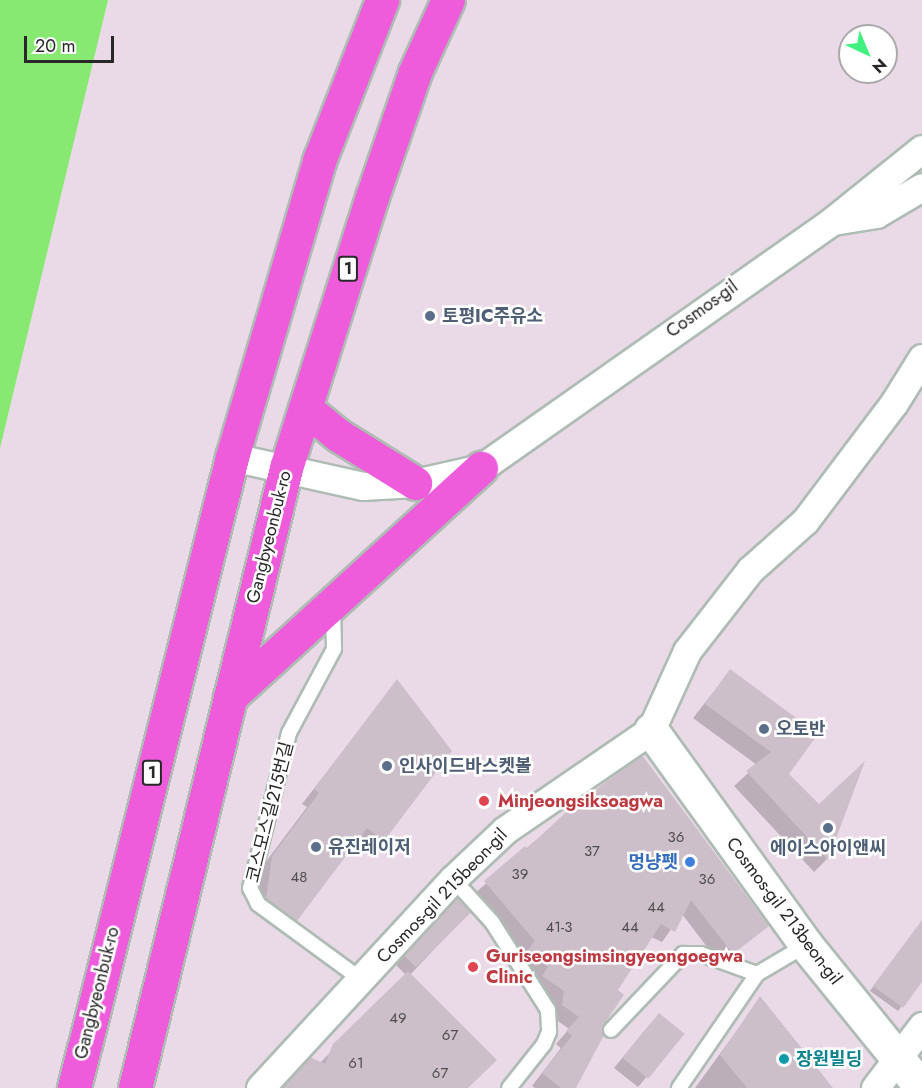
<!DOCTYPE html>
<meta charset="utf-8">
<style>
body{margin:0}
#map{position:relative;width:922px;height:1088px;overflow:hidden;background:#eadae8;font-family:Jost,"Noto Sans KR",sans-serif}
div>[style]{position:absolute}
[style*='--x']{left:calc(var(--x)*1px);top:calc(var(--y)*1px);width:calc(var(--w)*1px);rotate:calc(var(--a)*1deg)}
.water>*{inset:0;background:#87e971}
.shadow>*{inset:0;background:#0003}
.building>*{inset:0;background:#ccbfca;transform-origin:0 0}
.roads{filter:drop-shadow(2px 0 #aebcb3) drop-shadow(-2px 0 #aebcb3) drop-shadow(0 2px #aebcb3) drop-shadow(0 -2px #aebcb3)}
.service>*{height:14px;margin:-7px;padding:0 7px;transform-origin:7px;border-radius:7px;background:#fff}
.minor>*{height:27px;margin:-13.5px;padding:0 13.5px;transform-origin:13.5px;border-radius:13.5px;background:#fff}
.tertiary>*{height:33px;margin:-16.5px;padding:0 16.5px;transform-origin:16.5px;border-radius:16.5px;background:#fff}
.trunk>*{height:33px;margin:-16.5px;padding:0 16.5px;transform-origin:16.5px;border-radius:16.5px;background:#ee5cdb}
.dots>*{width:16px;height:16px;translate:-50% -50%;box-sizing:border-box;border:3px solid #fff;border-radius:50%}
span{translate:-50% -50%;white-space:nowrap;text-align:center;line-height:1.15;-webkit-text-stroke:5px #fff;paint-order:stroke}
.number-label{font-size:15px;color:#514e50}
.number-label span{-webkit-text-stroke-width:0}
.shield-label span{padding:2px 4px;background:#fff;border:2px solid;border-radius:4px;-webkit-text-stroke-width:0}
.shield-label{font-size:16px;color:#282828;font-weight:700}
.street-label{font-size:18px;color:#282828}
.service-label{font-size:18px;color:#4e5e75;font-weight:700}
.left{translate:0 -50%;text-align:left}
.health-label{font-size:18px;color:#be3a42;font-weight:700}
.shop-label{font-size:18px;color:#366cbe;font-weight:700}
.right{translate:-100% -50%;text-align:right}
.culture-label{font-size:18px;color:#0d838f;font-weight:700}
.north{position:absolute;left:838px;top:24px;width:60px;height:60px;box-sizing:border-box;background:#fff;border:2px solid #a9a9a9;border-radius:50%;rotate:136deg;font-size:16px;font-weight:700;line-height:24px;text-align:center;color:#282828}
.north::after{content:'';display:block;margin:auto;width:21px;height:27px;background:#40f180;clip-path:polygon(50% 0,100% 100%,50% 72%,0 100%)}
.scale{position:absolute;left:24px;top:36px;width:90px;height:27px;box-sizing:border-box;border:3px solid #282828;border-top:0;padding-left:8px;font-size:18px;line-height:21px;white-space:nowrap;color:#282828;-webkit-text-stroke:4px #fff;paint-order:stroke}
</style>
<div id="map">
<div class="water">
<i style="clip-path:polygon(0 0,108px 0,0 448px)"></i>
</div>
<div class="shadow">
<i style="clip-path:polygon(730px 671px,787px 774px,827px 859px,814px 872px,734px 786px,757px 765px,693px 718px)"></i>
<i style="clip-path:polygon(397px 681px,383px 840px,370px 854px,354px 842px,283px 934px,253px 912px,259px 871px,307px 807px,302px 804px)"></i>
<i style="clip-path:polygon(567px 813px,767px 926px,720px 964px,682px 914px,662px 942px,651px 937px,616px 990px,575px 1088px,535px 1088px,532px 1086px,561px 1048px,556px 1044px,569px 1029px,551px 1016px,553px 1002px,532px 988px,538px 980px,516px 963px,524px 954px,474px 894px)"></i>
<i style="clip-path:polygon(448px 909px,469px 912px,410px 975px,466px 1088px,283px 1088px,320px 1063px,406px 975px,396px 965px)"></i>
<i style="clip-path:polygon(922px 921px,922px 980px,898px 1011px,870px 991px)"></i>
<i style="clip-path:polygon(760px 999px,832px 1088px,695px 1088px)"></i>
<i style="clip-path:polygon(650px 1024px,683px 1034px,638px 1087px,614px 1068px)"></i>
</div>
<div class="building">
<i style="clip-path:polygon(730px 669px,818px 734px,789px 774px,819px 804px,865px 761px,828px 860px,746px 771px,771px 752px,705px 704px)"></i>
<i style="clip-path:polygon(397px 679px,452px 751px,384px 841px,367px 828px,297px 921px,266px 898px,272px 856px,319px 793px,314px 789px)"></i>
<i style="clip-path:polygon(642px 755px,769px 926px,733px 954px,691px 900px,675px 932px,661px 924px,618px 990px,624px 995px,602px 1027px,604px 1035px,576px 1088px,561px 1088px,542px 1073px,572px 1036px,566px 1031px,579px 1017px,562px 1005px,564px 991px,542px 976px,548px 967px,527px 951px,535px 941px,484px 881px,525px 846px,527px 849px,566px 812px)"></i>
<i style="left:457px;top:898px;width:20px;height:78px;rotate:45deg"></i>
<i style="clip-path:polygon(922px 920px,922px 982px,903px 1008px,873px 986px)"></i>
<i style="clip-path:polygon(408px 971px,497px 1060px,468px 1088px,281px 1088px,310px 1057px,325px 1064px,333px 1044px)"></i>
<i style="clip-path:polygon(760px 996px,812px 1061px,833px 1088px,747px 1088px,720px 1055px)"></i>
<i style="left:659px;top:1013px;width:33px;height:58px;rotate:39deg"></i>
</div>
<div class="roads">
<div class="service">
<i style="--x:333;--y:607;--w:42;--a:88.6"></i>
<i style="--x:334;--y:649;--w:95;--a:118.2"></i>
<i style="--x:289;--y:733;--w:160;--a:104.1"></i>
<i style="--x:250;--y:888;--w:18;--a:63"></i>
<i style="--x:258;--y:904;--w:129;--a:36.2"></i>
<i style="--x:453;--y:879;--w:58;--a:47.8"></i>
<i style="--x:492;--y:922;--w:104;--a:57.5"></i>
<i style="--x:548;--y:1010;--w:22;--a:87"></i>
<i style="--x:549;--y:1032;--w:13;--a:113"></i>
<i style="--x:544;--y:1044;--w:56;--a:128.5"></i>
<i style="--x:611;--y:1030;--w:105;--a:-46.5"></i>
<i style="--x:683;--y:954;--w:18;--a:0"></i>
<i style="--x:701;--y:954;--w:59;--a:19.7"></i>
<i style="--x:679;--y:1088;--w:138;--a:-55.6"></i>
<i style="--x:757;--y:974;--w:57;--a:-30.6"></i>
</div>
<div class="minor">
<i style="--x:833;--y:221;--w:44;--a:-9.2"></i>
<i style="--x:876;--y:214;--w:53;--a:-30.4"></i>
<i style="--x:232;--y:457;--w:134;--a:12.5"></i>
<i style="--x:363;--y:486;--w:52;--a:-3.3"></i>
<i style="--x:415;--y:483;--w:68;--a:-12.8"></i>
<i style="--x:481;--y:468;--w:429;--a:-35.1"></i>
<i style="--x:832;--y:221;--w:115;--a:-38.7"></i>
<i style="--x:260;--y:1088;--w:284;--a:-47.3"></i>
<i style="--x:453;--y:879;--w:71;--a:-43.3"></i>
<i style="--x:505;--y:830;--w:177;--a:-34.4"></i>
<i style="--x:651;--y:730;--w:87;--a:-65.5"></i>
<i style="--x:687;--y:651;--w:103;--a:-52.1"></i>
<i style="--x:750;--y:570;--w:74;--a:-41.7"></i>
<i style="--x:805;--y:521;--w:148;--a:-53"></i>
<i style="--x:894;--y:403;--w:53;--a:-58.1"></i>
<i style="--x:875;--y:1088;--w:78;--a:-52.8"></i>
</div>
<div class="tertiary">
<i style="--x:651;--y:730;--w:265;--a:54.2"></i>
<i style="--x:806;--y:945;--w:184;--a:51"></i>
</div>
<div class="trunk">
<i style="--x:305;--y:408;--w:43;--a:39.3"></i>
<i style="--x:338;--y:435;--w:91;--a:31.9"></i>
<i style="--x:230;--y:697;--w:340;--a:-42.4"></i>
<i style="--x:74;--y:1088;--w:650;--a:-75.94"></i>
<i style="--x:232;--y:457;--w:309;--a:-73.6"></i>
<i style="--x:319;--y:161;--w:173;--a:-68.6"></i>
<i style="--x:135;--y:1088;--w:638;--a:-76.31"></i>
<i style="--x:286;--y:468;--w:284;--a:-72.4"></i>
<i style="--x:372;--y:197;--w:132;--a:-71"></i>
<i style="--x:415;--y:72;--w:79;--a:-65.4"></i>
</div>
</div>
<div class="dots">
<i style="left:430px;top:316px;background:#5c6f8a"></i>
<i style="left:764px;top:729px;background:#5c6f8a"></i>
<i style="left:387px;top:766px;background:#5c6f8a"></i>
<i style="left:484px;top:801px;background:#e0444e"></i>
<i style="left:828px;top:828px;background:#5c6f8a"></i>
<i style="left:316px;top:847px;background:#5c6f8a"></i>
<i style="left:690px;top:862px;background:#3f7fe0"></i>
<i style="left:473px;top:967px;background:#e0444e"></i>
<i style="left:784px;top:1059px;background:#0f9aa8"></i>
</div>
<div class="number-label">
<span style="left:676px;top:838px">36</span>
<span style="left:592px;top:852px">37</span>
<span style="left:520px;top:875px">39</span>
<span style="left:299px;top:878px">48</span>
<span style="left:707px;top:880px">36</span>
<span style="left:656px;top:908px">44</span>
<span style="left:559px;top:928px">41-3</span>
<span style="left:630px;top:928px">44</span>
<span style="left:398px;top:1019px">49</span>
<span style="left:450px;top:1036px">67</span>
<span style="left:356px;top:1064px">61</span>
<span style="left:440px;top:1074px">67</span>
</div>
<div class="shield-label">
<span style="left:348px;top:269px">1</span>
<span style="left:152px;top:773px">1</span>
</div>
<div class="street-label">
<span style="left:702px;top:309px;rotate:-36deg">Cosmos-gil</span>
<span style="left:269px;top:537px;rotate:-76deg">Gangbyeonbuk-ro</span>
<span style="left:270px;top:812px;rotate:-76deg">코스모스길215번길</span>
<span style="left:442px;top:896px;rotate:-46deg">Cosmos-gil 215beon-gil</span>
<span style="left:784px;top:911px;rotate:53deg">Cosmos-gil 213beon-gil</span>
<span style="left:97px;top:993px;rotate:-76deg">Gangbyeonbuk-ro</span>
</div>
<div class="service-label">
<span class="left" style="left:442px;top:316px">토평IC주유소</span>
<span class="left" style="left:776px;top:729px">오토반</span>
<span class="left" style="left:399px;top:766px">인사이드바스켓볼</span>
<span class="left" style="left:328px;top:847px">유진레이저</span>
<span style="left:828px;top:848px">에이스아이앤씨</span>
</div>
<div class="health-label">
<span class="left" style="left:498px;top:801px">Minjeongsiksoagwa</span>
<span class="left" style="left:486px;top:967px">Guriseongsimsingyeongoegwa<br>Clinic</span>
</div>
<div class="shop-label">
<span class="right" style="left:678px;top:862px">멍냥펫</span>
</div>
<div class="culture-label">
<span class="left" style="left:796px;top:1059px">장원빌딩</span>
</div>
<div class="north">N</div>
<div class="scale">20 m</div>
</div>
